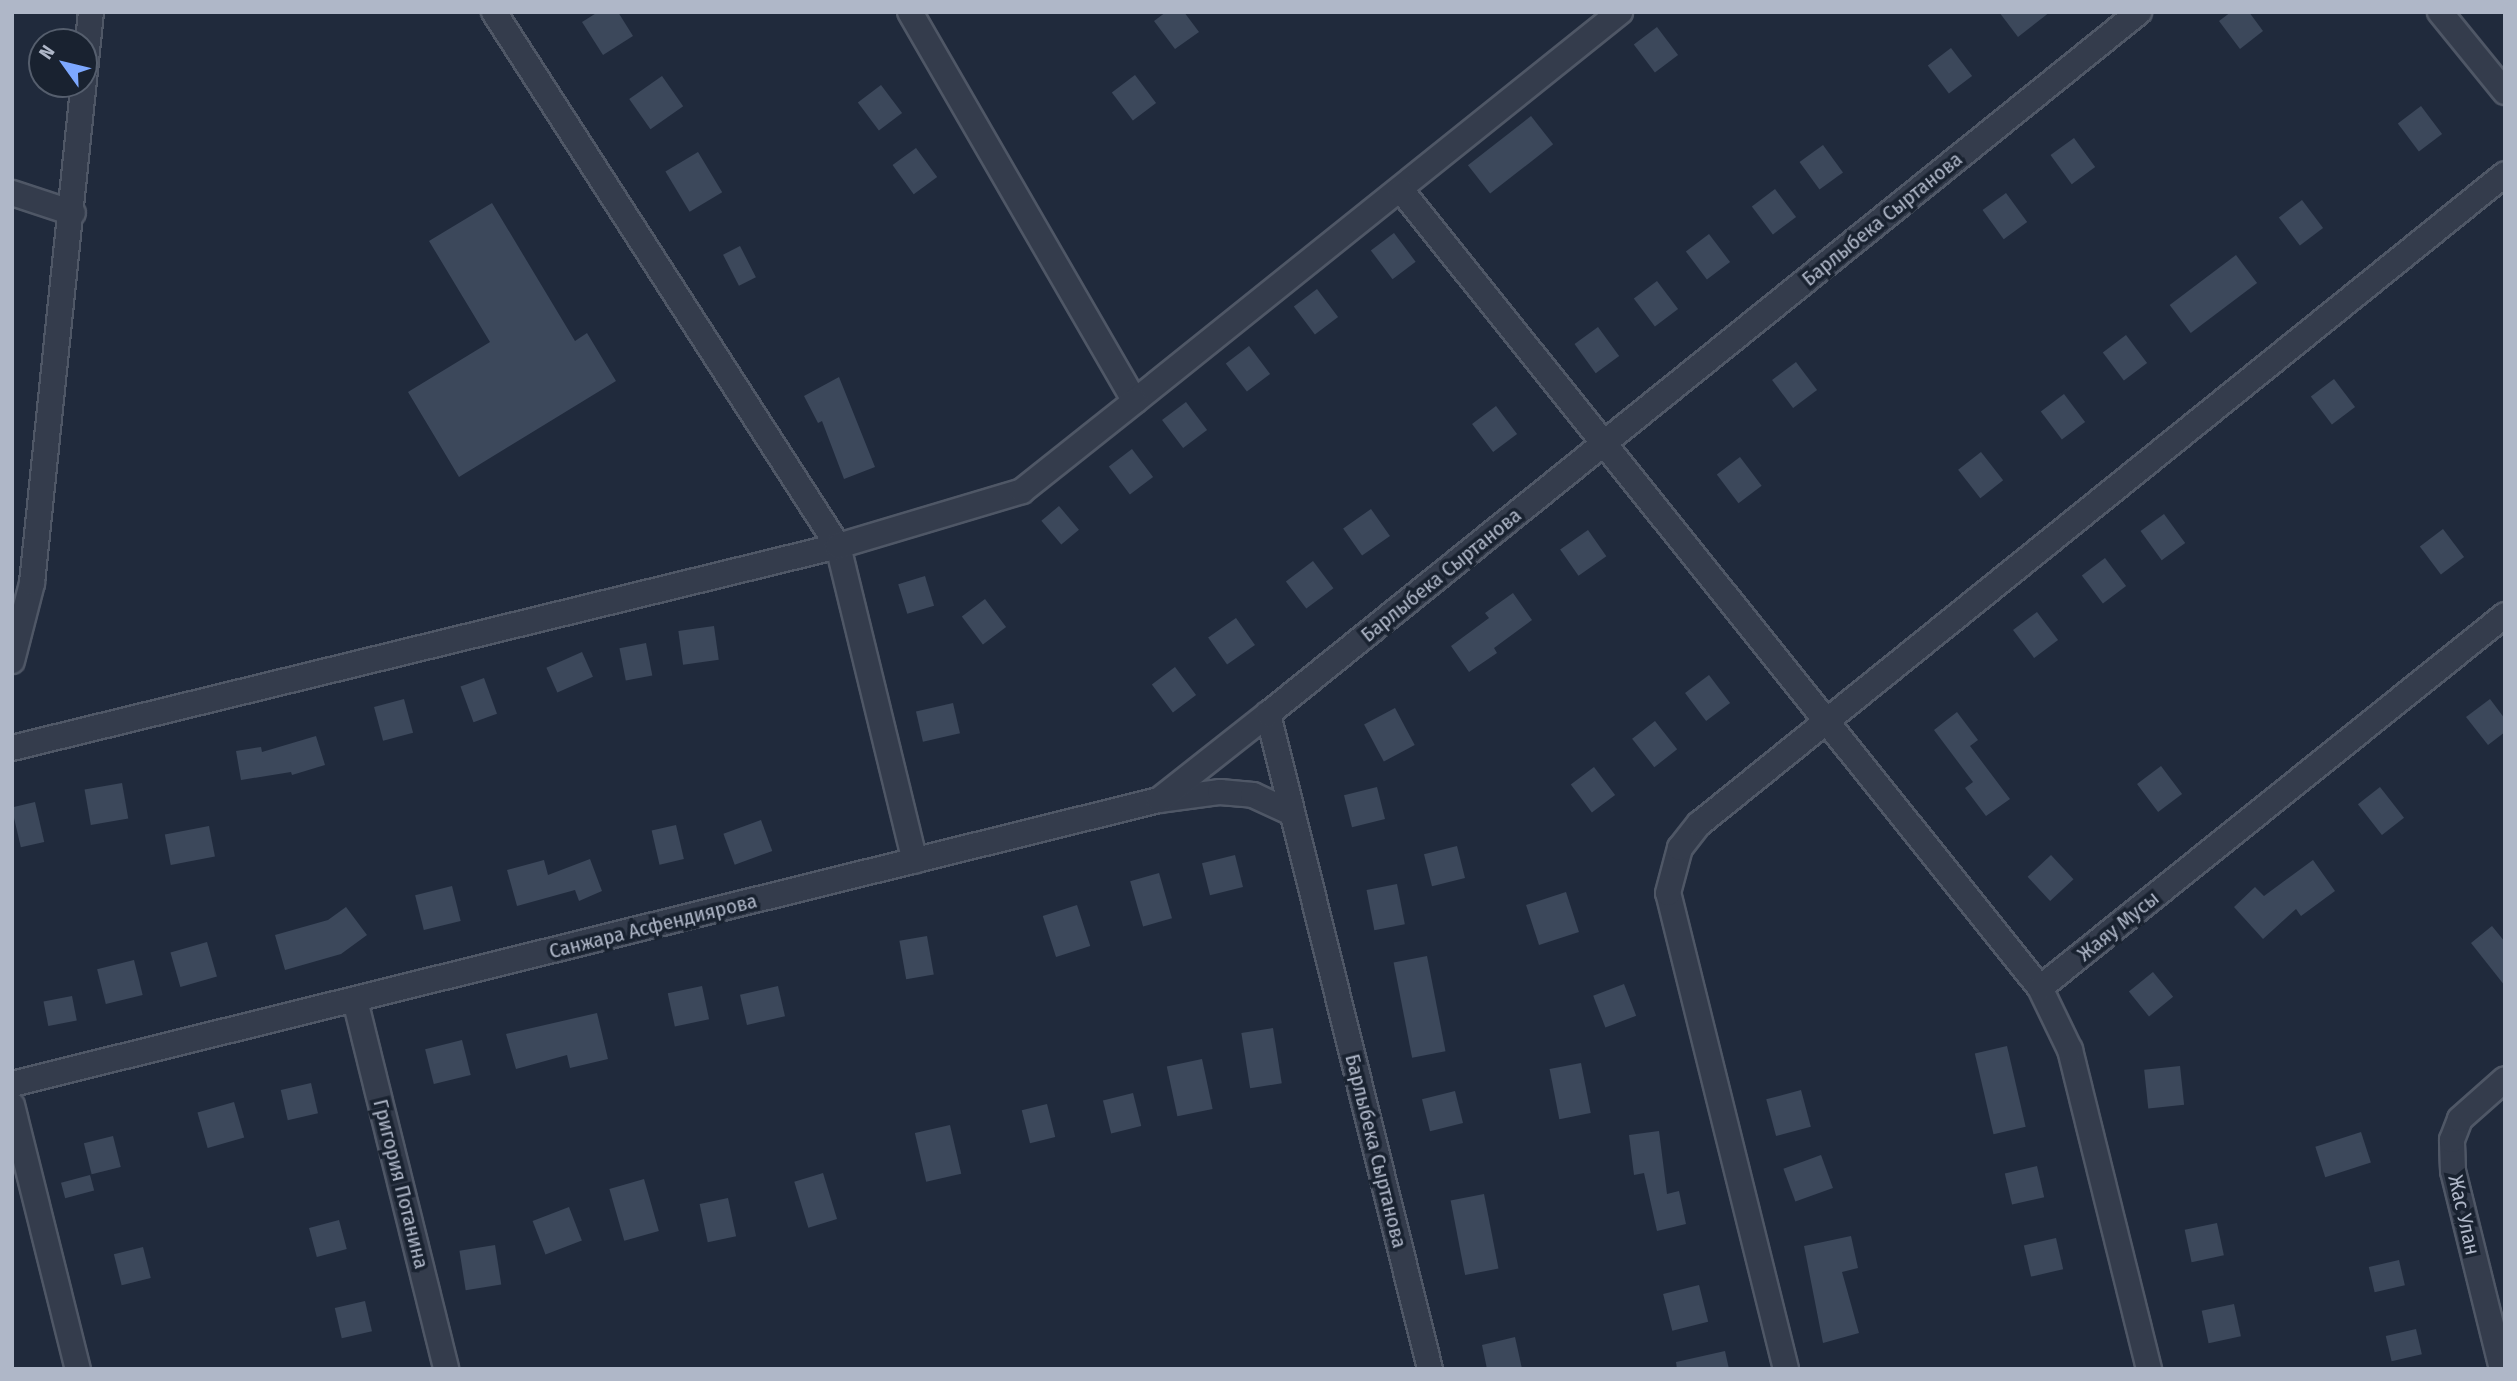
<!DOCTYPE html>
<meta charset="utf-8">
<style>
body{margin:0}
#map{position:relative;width:2517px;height:1381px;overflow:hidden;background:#202a3c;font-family:"Fira Sans Condensed",sans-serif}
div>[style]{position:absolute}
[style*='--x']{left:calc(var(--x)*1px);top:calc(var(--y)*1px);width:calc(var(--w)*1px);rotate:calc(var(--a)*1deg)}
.building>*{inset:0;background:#3c485b;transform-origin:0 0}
.roads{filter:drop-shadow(2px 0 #4f5766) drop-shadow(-2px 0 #4f5766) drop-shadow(0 2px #4f5766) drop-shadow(0 -2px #4f5766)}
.minor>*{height:24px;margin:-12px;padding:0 12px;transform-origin:12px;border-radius:12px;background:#343c4c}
span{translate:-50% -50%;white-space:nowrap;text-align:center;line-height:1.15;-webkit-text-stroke:7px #192230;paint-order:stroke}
.street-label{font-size:21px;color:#afb7c8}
.frame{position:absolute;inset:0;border:14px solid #afb7c8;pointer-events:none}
.north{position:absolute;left:28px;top:28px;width:70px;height:70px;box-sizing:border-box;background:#192230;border:2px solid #555e6d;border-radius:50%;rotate:304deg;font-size:19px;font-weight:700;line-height:28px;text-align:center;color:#afb7c8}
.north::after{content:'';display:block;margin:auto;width:24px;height:32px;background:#7da8ff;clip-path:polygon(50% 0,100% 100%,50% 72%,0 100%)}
</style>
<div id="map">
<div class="building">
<i style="clip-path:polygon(598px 12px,618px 12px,633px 36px,603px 55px,582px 22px)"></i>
<i style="clip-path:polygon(1166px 12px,1184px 12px,1199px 32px,1175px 49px,1154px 21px)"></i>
<i style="clip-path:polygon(1999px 12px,2050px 12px,2018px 37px)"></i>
<i style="clip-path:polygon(2231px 12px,2249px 12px,2263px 31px,2240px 49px,2219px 21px)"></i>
<i style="left:1657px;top:27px;width:35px;height:29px;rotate:53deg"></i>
<i style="left:1951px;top:48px;width:35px;height:29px;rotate:53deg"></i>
<i style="left:1135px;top:75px;width:35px;height:29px;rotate:53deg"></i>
<i style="left:662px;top:76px;width:37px;height:40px;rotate:55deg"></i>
<i style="left:881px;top:85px;width:35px;height:29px;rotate:53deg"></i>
<i style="left:2421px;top:106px;width:35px;height:29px;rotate:53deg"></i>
<i style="left:1531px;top:116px;width:36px;height:80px;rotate:52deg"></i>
<i style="left:2074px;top:138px;width:36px;height:29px;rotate:54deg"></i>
<i style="left:1823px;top:145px;width:34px;height:29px;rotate:54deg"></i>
<i style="left:916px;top:148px;width:36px;height:29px;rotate:54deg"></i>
<i style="left:698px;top:152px;width:47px;height:38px;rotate:59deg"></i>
<i style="left:1775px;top:189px;width:35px;height:29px;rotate:53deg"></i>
<i style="left:2006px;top:193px;width:36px;height:29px;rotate:54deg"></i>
<i style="left:2302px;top:200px;width:35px;height:29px;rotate:53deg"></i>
<i style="clip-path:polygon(492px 203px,575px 341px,587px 333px,616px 381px,459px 477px,408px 392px,490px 342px,429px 241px)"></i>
<i style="left:1394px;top:233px;width:36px;height:29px;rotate:53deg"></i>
<i style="left:1709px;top:234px;width:35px;height:29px;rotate:53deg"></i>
<i style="left:740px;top:246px;width:35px;height:19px;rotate:63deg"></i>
<i style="left:2236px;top:255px;width:35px;height:83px;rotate:53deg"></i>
<i style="left:1657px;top:281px;width:35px;height:29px;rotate:53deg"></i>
<i style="left:1317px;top:289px;width:35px;height:29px;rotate:53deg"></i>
<i style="left:1598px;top:327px;width:36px;height:29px;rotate:54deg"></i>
<i style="left:2126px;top:335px;width:35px;height:29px;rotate:53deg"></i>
<i style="left:1249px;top:346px;width:35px;height:29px;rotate:53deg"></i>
<i style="left:1796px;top:362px;width:35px;height:30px;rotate:53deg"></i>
<i style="clip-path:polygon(839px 377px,875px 467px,844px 479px,822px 421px,818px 423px,804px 396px)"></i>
<i style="left:2334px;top:379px;width:35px;height:29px;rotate:53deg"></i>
<i style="left:2064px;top:394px;width:35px;height:29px;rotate:53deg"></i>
<i style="left:1186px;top:402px;width:35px;height:30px;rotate:53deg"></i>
<i style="left:1496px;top:406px;width:35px;height:30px;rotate:53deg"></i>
<i style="left:1132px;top:449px;width:35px;height:29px;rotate:53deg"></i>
<i style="left:1981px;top:452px;width:36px;height:29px;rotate:52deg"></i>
<i style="left:1740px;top:457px;width:36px;height:29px;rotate:53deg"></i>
<i style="left:1059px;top:506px;width:31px;height:23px;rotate:50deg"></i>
<i style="left:1371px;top:509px;width:33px;height:34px;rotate:55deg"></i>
<i style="left:2164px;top:514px;width:36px;height:29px;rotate:54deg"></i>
<i style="left:2443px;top:529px;width:35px;height:29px;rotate:53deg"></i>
<i style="left:1588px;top:530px;width:32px;height:34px;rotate:55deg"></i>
<i style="left:2105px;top:558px;width:35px;height:29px;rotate:53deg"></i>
<i style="left:1313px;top:561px;width:34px;height:34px;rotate:53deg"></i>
<i style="left:925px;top:576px;width:31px;height:28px;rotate:73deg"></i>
<i style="clip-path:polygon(1513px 593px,1532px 620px,1494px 648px,1497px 653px,1469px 672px,1451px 646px,1489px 618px,1485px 613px)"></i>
<i style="left:985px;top:599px;width:35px;height:29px;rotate:53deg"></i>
<i style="left:2037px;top:612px;width:35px;height:30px;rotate:53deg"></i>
<i style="left:1236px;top:618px;width:33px;height:34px;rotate:55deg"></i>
<i style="left:714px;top:626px;width:34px;height:36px;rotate:82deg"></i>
<i style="left:646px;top:643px;width:33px;height:27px;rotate:79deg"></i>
<i style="left:582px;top:652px;width:27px;height:39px;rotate:66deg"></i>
<i style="left:1175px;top:667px;width:35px;height:29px;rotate:53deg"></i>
<i style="left:1709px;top:675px;width:35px;height:30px;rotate:53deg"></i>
<i style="left:484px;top:678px;width:38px;height:25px;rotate:70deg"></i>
<i style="left:404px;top:699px;width:35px;height:31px;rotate:75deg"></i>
<i style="clip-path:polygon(2490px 699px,2505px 719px,2505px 732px,2488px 745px,2466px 717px)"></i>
<i style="left:953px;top:703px;width:31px;height:38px;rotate:77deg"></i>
<i style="left:1395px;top:708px;width:42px;height:35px;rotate:62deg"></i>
<i style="clip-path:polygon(1957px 712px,1978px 740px,1970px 746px,2010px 799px,1986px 816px,1965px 788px,1973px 782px,1934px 730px)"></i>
<i style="left:1655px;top:721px;width:36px;height:29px;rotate:52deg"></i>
<i style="clip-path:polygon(316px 736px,325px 765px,292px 775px,291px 772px,241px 780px,236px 751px,261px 747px,262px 752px)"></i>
<i style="left:2161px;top:766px;width:35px;height:30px;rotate:53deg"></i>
<i style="left:1594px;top:767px;width:35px;height:29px;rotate:53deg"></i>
<i style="left:122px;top:783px;width:36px;height:38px;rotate:80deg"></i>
<i style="left:1377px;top:787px;width:33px;height:34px;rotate:76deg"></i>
<i style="left:2380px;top:787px;width:39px;height:28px;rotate:52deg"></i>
<i style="left:35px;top:802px;width:41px;height:24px;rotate:77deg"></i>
<i style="left:761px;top:820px;width:33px;height:40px;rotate:70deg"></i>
<i style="left:676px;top:825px;width:35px;height:25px;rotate:77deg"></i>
<i style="left:209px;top:826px;width:31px;height:45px;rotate:79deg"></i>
<i style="left:1457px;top:846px;width:33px;height:34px;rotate:76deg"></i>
<i style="left:1235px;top:855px;width:33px;height:34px;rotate:76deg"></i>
<i style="left:2051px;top:855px;width:33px;height:32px;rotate:47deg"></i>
<i style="clip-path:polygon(590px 859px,602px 891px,579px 901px,575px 890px,517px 906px,507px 870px,544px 860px,548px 875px)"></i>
<i style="clip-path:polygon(2313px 860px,2335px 891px,2301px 916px,2296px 909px,2263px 939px,2234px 907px,2255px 887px,2264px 896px)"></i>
<i style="left:1159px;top:873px;width:47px;height:30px;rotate:74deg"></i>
<i style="left:1397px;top:884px;width:41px;height:31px;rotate:79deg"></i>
<i style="left:452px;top:886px;width:36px;height:38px;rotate:76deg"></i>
<i style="left:1566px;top:892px;width:42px;height:42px;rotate:72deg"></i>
<i style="left:1077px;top:905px;width:43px;height:36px;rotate:72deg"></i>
<i style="clip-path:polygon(346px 907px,367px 935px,341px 954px,285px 970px,275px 935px,328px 920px)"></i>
<i style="clip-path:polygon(2492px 926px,2505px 942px,2505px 986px,2471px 943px)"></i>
<i style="left:927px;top:936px;width:39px;height:28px;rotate:80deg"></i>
<i style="left:207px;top:942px;width:36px;height:38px;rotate:74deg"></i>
<i style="left:1427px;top:956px;width:97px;height:34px;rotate:79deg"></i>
<i style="left:134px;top:960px;width:36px;height:38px;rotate:76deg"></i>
<i style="left:2153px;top:972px;width:32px;height:31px;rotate:51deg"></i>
<i style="left:1624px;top:984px;width:34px;height:33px;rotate:69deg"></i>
<i style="left:702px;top:986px;width:34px;height:35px;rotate:78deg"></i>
<i style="left:778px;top:986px;width:31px;height:39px;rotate:77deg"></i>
<i style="left:72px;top:996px;width:25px;height:29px;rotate:79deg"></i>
<i style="clip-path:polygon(597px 1013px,608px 1059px,570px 1068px,567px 1055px,516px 1069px,506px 1034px)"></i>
<i style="left:1273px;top:1028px;width:56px;height:32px;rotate:81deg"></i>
<i style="left:462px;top:1040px;width:36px;height:38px;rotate:76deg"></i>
<i style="left:2007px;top:1046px;width:83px;height:33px;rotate:77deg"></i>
<i style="left:1202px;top:1059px;width:51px;height:36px;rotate:78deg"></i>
<i style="left:1581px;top:1063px;width:51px;height:32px;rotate:79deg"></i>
<i style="left:2180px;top:1066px;width:39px;height:36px;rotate:84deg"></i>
<i style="left:311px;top:1083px;width:31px;height:31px;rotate:77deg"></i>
<i style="left:1801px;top:1090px;width:38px;height:36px;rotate:75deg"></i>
<i style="left:1455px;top:1091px;width:33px;height:34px;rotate:76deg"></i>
<i style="left:1133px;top:1093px;width:34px;height:31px;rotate:76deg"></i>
<i style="left:234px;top:1102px;width:37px;height:38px;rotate:74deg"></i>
<i style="left:1047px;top:1104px;width:34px;height:26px;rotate:76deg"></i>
<i style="left:950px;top:1125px;width:50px;height:36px;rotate:77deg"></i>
<i style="clip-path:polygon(1659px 1131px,1667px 1194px,1679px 1191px,1686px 1224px,1657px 1231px,1644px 1173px,1634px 1175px,1629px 1135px)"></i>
<i style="left:2361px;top:1132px;width:32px;height:48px;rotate:72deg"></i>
<i style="left:113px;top:1136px;width:32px;height:30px;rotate:76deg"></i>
<i style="left:1821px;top:1155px;width:35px;height:40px;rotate:70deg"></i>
<i style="left:2037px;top:1166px;width:32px;height:33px;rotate:77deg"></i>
<i style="left:823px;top:1173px;width:48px;height:30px;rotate:73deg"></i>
<i style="left:90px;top:1175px;width:16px;height:30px;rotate:75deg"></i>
<i style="left:644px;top:1179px;width:54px;height:36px;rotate:74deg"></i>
<i style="left:1484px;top:1194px;width:76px;height:34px;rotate:79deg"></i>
<i style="left:728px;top:1198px;width:39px;height:29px;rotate:78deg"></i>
<i style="left:569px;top:1207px;width:36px;height:39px;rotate:69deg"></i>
<i style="left:339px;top:1220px;width:30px;height:31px;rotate:75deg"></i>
<i style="left:2217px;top:1223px;width:33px;height:33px;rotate:78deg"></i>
<i style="clip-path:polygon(1851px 1236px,1858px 1268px,1842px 1272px,1859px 1333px,1823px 1343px,1804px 1246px)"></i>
<i style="left:2056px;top:1238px;width:32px;height:33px;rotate:77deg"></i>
<i style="left:495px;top:1245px;width:40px;height:36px;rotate:81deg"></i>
<i style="left:143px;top:1247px;width:32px;height:30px;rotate:76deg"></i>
<i style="left:2399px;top:1260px;width:26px;height:31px;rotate:77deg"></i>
<i style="left:1699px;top:1285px;width:38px;height:37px;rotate:76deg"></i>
<i style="left:365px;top:1301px;width:31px;height:31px;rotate:77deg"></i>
<i style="left:2234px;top:1304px;width:33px;height:33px;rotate:78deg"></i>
<i style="left:2416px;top:1329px;width:26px;height:31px;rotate:77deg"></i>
<i style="clip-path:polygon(1515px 1337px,1522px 1369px,1487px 1369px,1482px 1345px)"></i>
<i style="clip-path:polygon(1725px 1351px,1729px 1369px,1677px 1369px,1676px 1362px)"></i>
</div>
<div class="roads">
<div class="minor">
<i style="--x:494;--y:12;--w:635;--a:57.21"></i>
<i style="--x:838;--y:546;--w:324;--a:76.3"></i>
<i style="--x:910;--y:12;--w:449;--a:60"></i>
<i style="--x:1135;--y:401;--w:622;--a:-38.73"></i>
<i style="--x:2440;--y:12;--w:103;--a:50.9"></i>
<i style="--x:1401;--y:190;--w:1022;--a:51.31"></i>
<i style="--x:12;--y:193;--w:64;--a:18.2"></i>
<i style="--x:12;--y:661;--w:81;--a:-75.6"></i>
<i style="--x:32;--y:583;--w:574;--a:-84.1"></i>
<i style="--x:12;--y:748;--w:850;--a:-13.74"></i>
<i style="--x:838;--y:546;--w:192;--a:-16.6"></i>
<i style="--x:1022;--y:491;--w:144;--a:-38.5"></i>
<i style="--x:1159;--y:800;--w:62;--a:-7.5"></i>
<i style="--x:1220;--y:792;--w:33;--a:5"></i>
<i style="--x:1253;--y:795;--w:43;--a:24.8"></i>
<i style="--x:355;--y:1000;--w:380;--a:76.1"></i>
<i style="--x:12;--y:1084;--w:1182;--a:-13.91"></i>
<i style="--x:1159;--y:800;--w:139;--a:-38.3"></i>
<i style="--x:12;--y:1105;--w:272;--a:76"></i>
<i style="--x:1430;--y:1369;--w:675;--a:-103.89"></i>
<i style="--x:1268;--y:714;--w:1119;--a:-38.87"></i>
<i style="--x:1786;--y:1369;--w:490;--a:-103.9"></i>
<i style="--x:1668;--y:893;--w:47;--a:-75.1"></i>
<i style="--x:1680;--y:848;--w:31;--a:-52"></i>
<i style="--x:1699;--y:824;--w:1035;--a:-38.88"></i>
<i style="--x:2149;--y:1369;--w:329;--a:-103.9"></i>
<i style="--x:2070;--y:1050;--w:69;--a:-115.8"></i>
<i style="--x:2040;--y:988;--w:596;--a:-38.73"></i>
<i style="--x:2502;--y:1369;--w:204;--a:-103.9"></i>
<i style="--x:2453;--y:1171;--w:31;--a:-92"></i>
<i style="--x:2452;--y:1140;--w:22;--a:-69"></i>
<i style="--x:2460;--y:1119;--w:60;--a:-41.6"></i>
</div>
</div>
<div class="street-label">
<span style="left:1882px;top:219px;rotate:-39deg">Барлыбека Сыртанова</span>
<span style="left:1441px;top:575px;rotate:-39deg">Барлыбека Сыртанова</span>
<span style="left:653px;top:926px;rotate:-14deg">Санжара Асфендиярова</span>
<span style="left:2118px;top:926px;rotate:-39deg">Жаяу Мусы</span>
<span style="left:1376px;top:1151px;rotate:76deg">Барлыбека Сыртанова</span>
<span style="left:401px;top:1184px;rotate:76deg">Григория Потанина</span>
<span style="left:2464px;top:1215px;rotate:77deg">Жас Улан</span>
</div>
<div class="frame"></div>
<div class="north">N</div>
</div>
